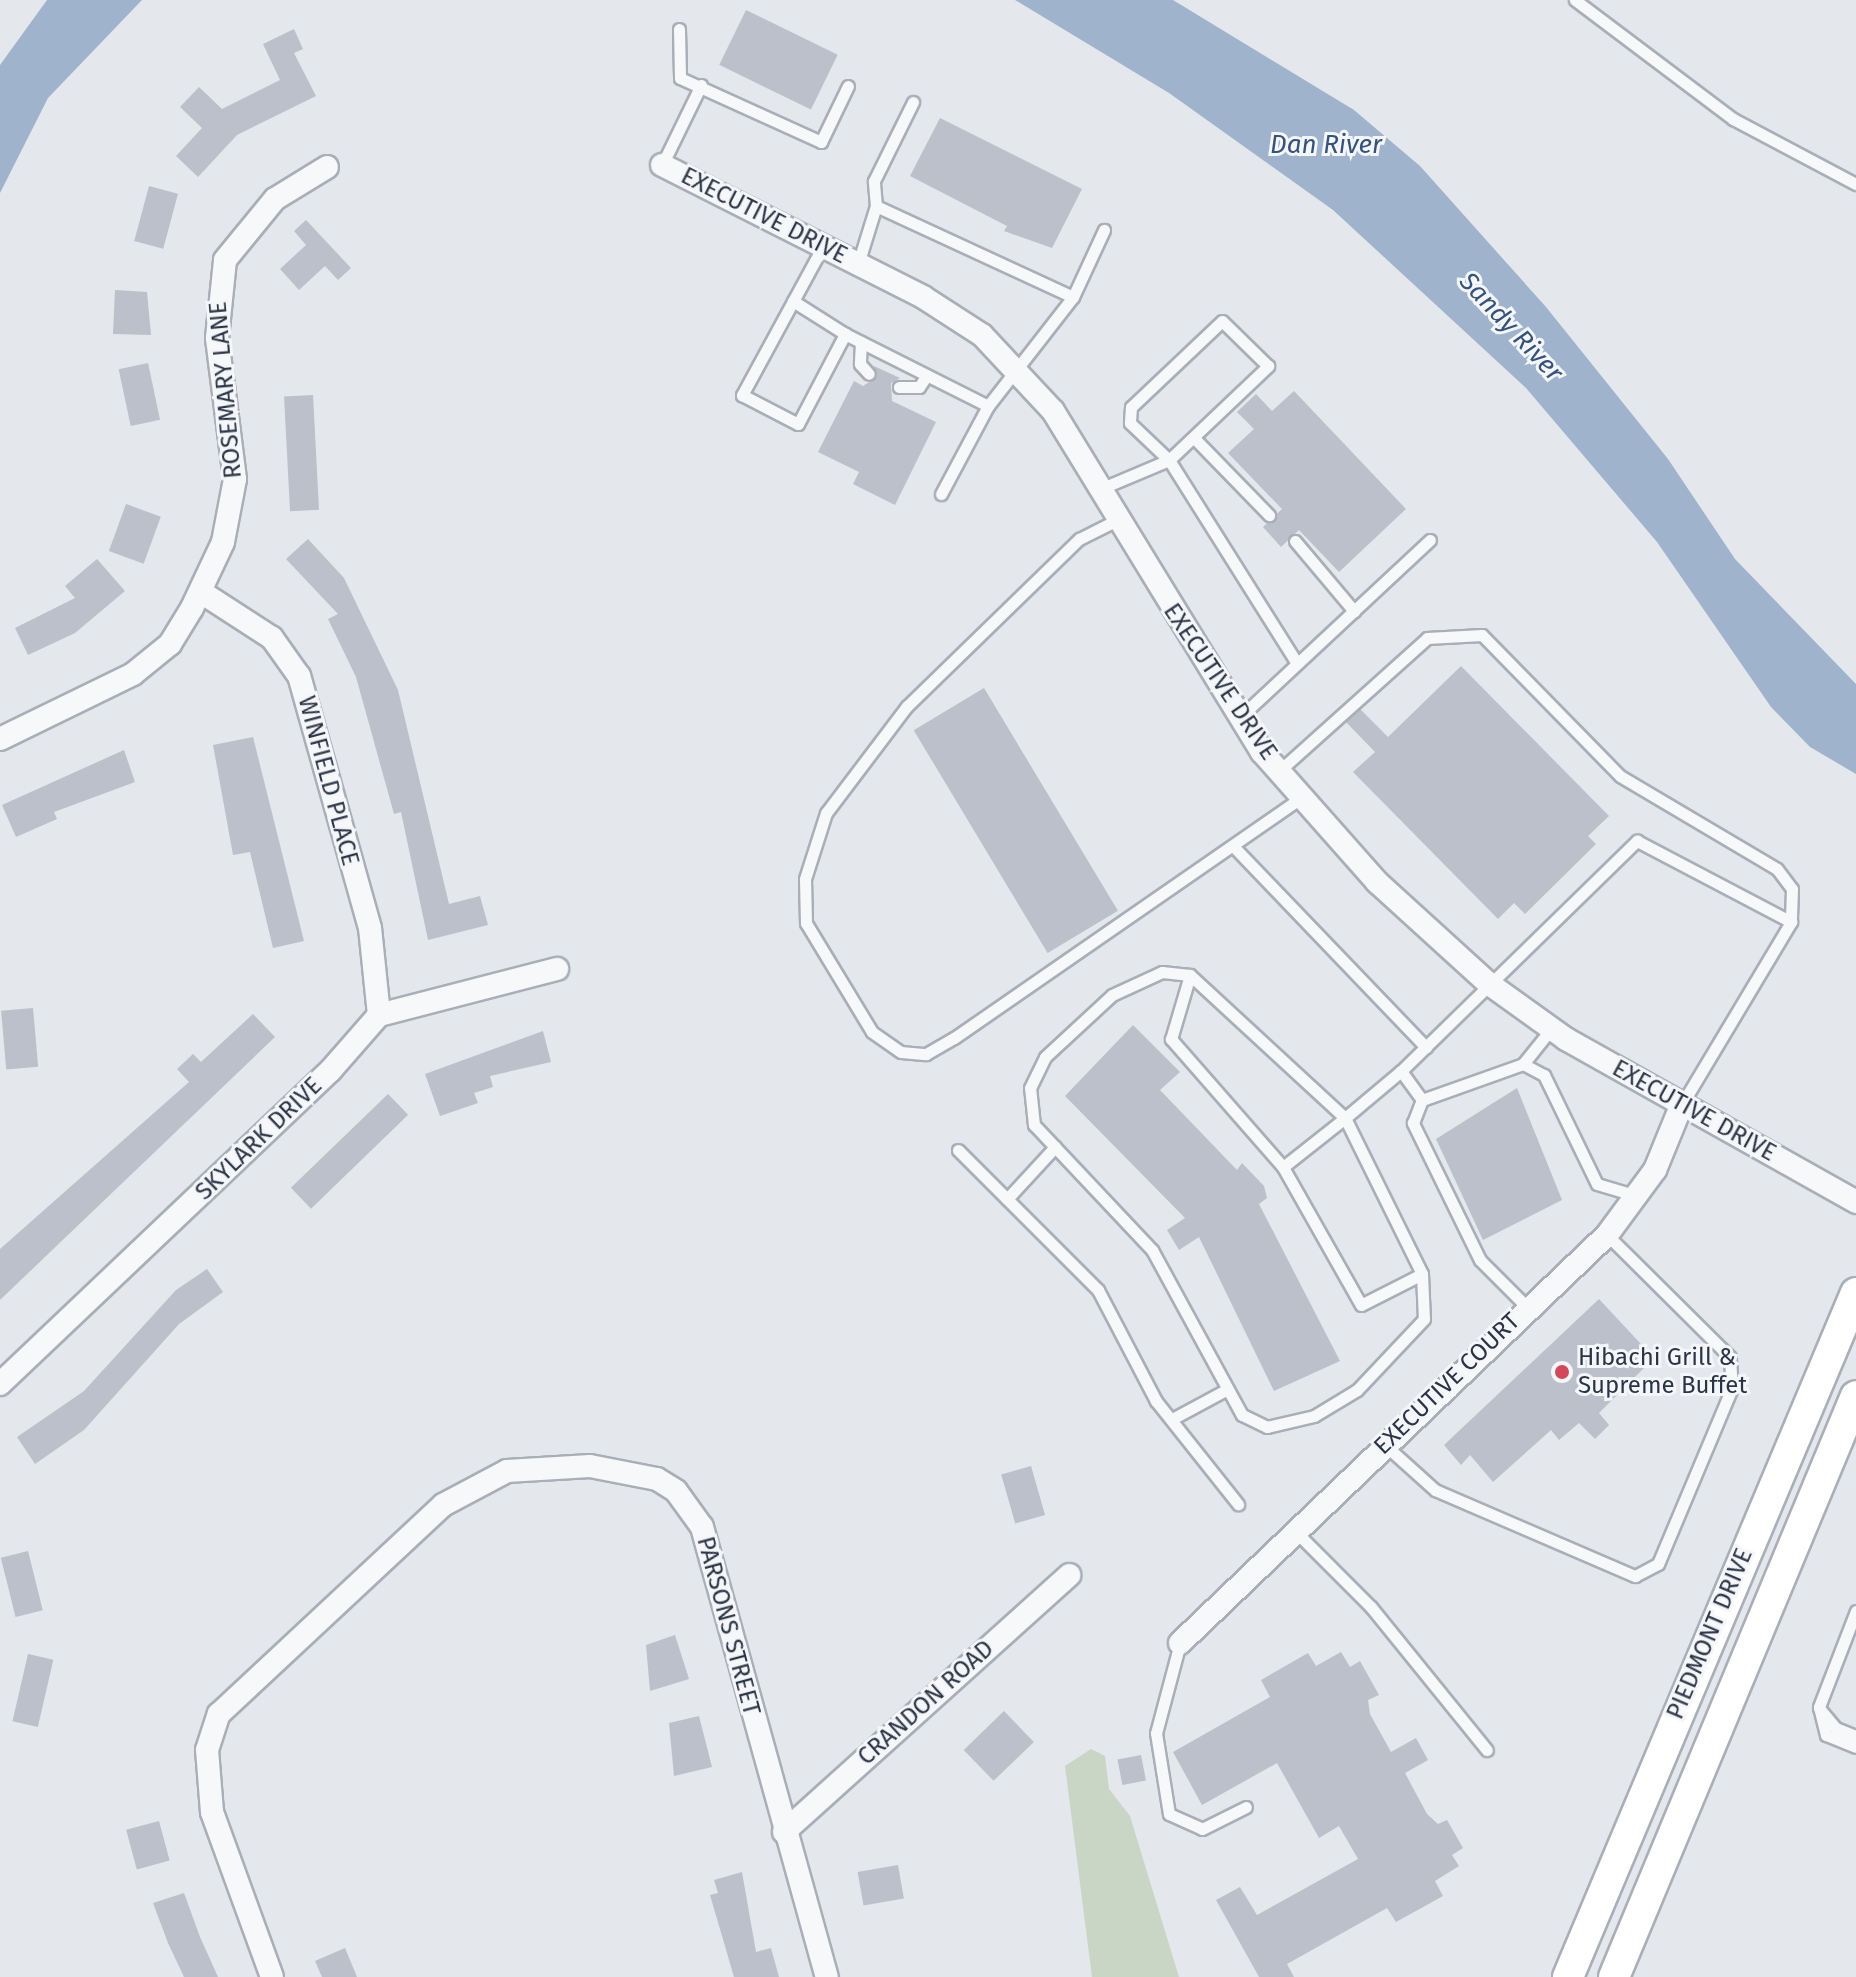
<!DOCTYPE html>
<style>
body{margin:0}
#map{position:relative;width:1856px;height:1977px;overflow:hidden;background:#e4e7ec;font-family:"Fira Sans",sans-serif}
div>[style]{position:absolute}
[style*='--x']{left:calc(var(--x)*1px);top:calc(var(--y)*1px);width:calc(var(--w)*1px);rotate:calc(var(--a)*1deg)}
.green>*{inset:0;background:#c9d6c5}
.water>*{inset:0;background:#9fb4cc}
.building>*{inset:0;background:#bbc0ca;transform-origin:0 0}
.roads{filter:drop-shadow(2px 0 #a9aeb7) drop-shadow(-2px 0 #a9aeb7) drop-shadow(0 2px #a9aeb7) drop-shadow(0 -2px #a9aeb7)}
.lane>*{height:11px;margin:-5.5px;padding:0 5.5px;transform-origin:5.5px;border-radius:5.5px;background:#f7f8fa}
.street>*{height:22px;margin:-11px;padding:0 11px;transform-origin:11px;border-radius:11px;background:#f7f8fa}
.secondary>*{height:30px;margin:-15px;padding:0 15px;transform-origin:15px;border-radius:15px;background:#fff}
.dots>*{width:22px;height:22px;translate:-50% -50%;box-sizing:border-box;border:4px solid #f4f6f9;border-radius:50%}
span{translate:-50% -50%;white-space:nowrap;text-align:center;line-height:1.15;-webkit-text-stroke:6px #f4f6f9;paint-order:stroke}
.street-label{font-size:24px;color:#2b3445}
.poi-label{font-size:24px;color:#2b3445}
.left{translate:0 -50%;text-align:left}
.water-label{font-size:26px;color:#34527a;font-style:italic}
</style>
<div id="map">
<div class="green">
<i style="clip-path:polygon(1091px 1749px,1105px 1756px,1109px 1789px,1130px 1816px,1179px 1977px,1092px 1977px,1065px 1766px)"></i>
</div>
<div class="water">
<i style="clip-path:polygon(47px 0,142px 0,48px 98px,0 193px,0 65px)"></i>
<i style="clip-path:polygon(1015px 0,1173px 0,1354px 110px,1420px 166px,1546px 307px,1668px 459px,1735px 559px,1856px 684px,1856px 774px,1810px 747px,1771px 707px,1657px 542px,1526px 388px,1333px 210px,1169px 93px)"></i>
</div>
<div class="building">
<i style="left:746px;top:10px;width:102px;height:61px;rotate:26deg"></i>
<i style="clip-path:polygon(294px 29px,303px 49px,294px 53px,316px 96px,237px 135px,198px 177px,176px 156px,202px 128px,180px 107px,199px 87px,222px 109px,280px 80px,263px 44px)"></i>
<i style="clip-path:polygon(940px 118px,1082px 189px,1052px 248px,1004px 231px,1007px 226px,910px 176px)"></i>
<i style="left:149px;top:186px;width:30px;height:57px;rotate:15deg"></i>
<i style="clip-path:polygon(306px 220px,351px 268px,338px 280px,325px 266px,299px 290px,280px 269px,306px 245px,294px 231px)"></i>
<i style="clip-path:polygon(115px 290px,147px 292px,151px 335px,113px 334px)"></i>
<i style="left:148px;top:363px;width:58px;height:30px;rotate:78deg"></i>
<i style="clip-path:polygon(874px 366px,900px 378px,891px 383px,892px 401px,936px 422px,895px 505px,853px 484px,859px 472px,818px 452px,854px 381px,863px 386px,877px 377px)"></i>
<i style="clip-path:polygon(1294px 391px,1406px 509px,1339px 572px,1299px 530px,1281px 547px,1263px 527px,1282px 509px,1228px 453px,1254px 429px,1237px 412px,1256px 394px,1272px 411px)"></i>
<i style="left:313px;top:395px;width:115px;height:29px;rotate:87deg"></i>
<i style="left:126px;top:504px;width:37px;height:50px;rotate:20deg"></i>
<i style="clip-path:polygon(308px 539px,344px 578px,398px 690px,449px 904px,480px 896px,488px 925px,428px 940px,401px 812px,394px 814px,356px 677px,328px 619px,338px 614px,286px 559px)"></i>
<i style="clip-path:polygon(97px 559px,125px 591px,75px 633px,28px 655px,15px 628px,75px 598px,65px 586px)"></i>
<i style="clip-path:polygon(1461px 666px,1609px 816px,1588px 836px,1596px 844px,1525px 914px,1514px 903px,1498px 919px,1353px 772px,1375px 752px,1346px 722px,1360px 709px,1388px 737px)"></i>
<i style="left:984px;top:688px;width:260px;height:82px;rotate:59deg"></i>
<i style="clip-path:polygon(253px 737px,304px 941px,273px 948px,250px 852px,233px 855px,213px 745px)"></i>
<i style="clip-path:polygon(124px 750px,135px 782px,54px 812px,57px 819px,16px 837px,2px 805px)"></i>
<i style="left:33px;top:1008px;width:59px;height:32px;rotate:85deg"></i>
<i style="clip-path:polygon(253px 1014px,275px 1037px,0 1300px,0 1249px,189px 1082px,177px 1069px,193px 1054px,201px 1062px)"></i>
<i style="clip-path:polygon(1133px 1025px,1180px 1072px,1160px 1090px,1237px 1170px,1242px 1163px,1264px 1186px,1267px 1198px,1259px 1204px,1340px 1361px,1274px 1391px,1199px 1237px,1179px 1250px,1167px 1230px,1185px 1218px,1065px 1096px)"></i>
<i style="clip-path:polygon(543px 1031px,551px 1062px,490px 1076px,493px 1087px,474px 1093px,478px 1103px,440px 1116px,425px 1074px)"></i>
<i style="clip-path:polygon(1517px 1088px,1562px 1200px,1483px 1240px,1436px 1139px)"></i>
<i style="left:388px;top:1094px;width:29px;height:135px;rotate:46deg"></i>
<i style="clip-path:polygon(207px 1269px,223px 1292px,179px 1324px,84px 1430px,35px 1464px,17px 1437px,84px 1391px,176px 1290px)"></i>
<i style="clip-path:polygon(1599px 1299px,1654px 1358px,1599px 1413px,1609px 1425px,1595px 1439px,1579px 1423px,1559px 1440px,1551px 1430px,1493px 1482px,1470px 1455px,1461px 1465px,1444px 1445px)"></i>
<i style="left:1031px;top:1466px;width:51px;height:31px;rotate:74deg"></i>
<i style="left:28px;top:1551px;width:61px;height:28px;rotate:76deg"></i>
<i style="clip-path:polygon(675px 1635px,689px 1679px,650px 1691px,646px 1645px)"></i>
<i style="clip-path:polygon(1341px 1652px,1350px 1667px,1360px 1661px,1379px 1695px,1368px 1700px,1370px 1714px,1391px 1752px,1416px 1738px,1428px 1760px,1405px 1773px,1427px 1814px,1438px 1824px,1447px 1820px,1463px 1848px,1452px 1855px,1459px 1866px,1435px 1881px,1443px 1896px,1396px 1922px,1387px 1908px,1287px 1964px,1294px 1977px,1259px 1977px,1216px 1900px,1240px 1887px,1257px 1915px,1358px 1859px,1339px 1826px,1319px 1838px,1277px 1763px,1202px 1805px,1173px 1752px,1270px 1697px,1261px 1680px,1308px 1653px,1316px 1666px)"></i>
<i style="left:28px;top:1654px;width:26px;height:69px;rotate:13deg"></i>
<i style="left:1004px;top:1711px;width:43px;height:56px;rotate:46deg"></i>
<i style="clip-path:polygon(699px 1716px,712px 1767px,674px 1776px,669px 1723px)"></i>
<i style="left:1141px;top:1755px;width:26px;height:24px;rotate:79deg"></i>
<i style="left:159px;top:1821px;width:41px;height:34px;rotate:75deg"></i>
<i style="left:898px;top:1865px;width:34px;height:41px;rotate:80deg"></i>
<i style="clip-path:polygon(742px 1872px,756px 1952px,771px 1948px,779px 1977px,734px 1977px,710px 1895px,718px 1893px,714px 1880px)"></i>
<i style="clip-path:polygon(184px 1893px,200px 1937px,218px 1977px,184px 1977px,168px 1943px,153px 1903px)"></i>
<i style="clip-path:polygon(345px 1948px,357px 1977px,322px 1977px,315px 1961px)"></i>
</div>
<div class="roads">
<div class="lane">
<i style="--x:1575;--y:0;--w:198;--a:37"></i>
<i style="--x:1733;--y:119;--w:139;--a:27.9"></i>
<i style="--x:679;--y:29;--w:49;--a:88.8"></i>
<i style="--x:680;--y:78;--w:155;--a:24.4"></i>
<i style="--x:821;--y:142;--w:62;--a:-64.3"></i>
<i style="--x:662;--y:165;--w:89;--a:-64"></i>
<i style="--x:823;--y:246;--w:170;--a:118.5"></i>
<i style="--x:742;--y:395;--w:63;--a:27.4"></i>
<i style="--x:798;--y:424;--w:102;--a:-62.4"></i>
<i style="--x:845;--y:334;--w:160;--a:26.7"></i>
<i style="--x:988;--y:406;--w:138;--a:-52.1"></i>
<i style="--x:1073;--y:297;--w:217;--a:-155.2"></i>
<i style="--x:858;--y:264;--w:61;--a:-72.8"></i>
<i style="--x:876;--y:206;--w:25;--a:-95"></i>
<i style="--x:874;--y:181;--w:88;--a:-63.7"></i>
<i style="--x:1073;--y:297;--w:74;--a:-65.2"></i>
<i style="--x:793;--y:301;--w:62;--a:32.4"></i>
<i style="--x:861;--y:342;--w:22;--a:93"></i>
<i style="--x:860;--y:364;--w:13;--a:48"></i>
<i style="--x:899;--y:387;--w:20;--a:0"></i>
<i style="--x:919;--y:387;--w:14;--a:-56"></i>
<i style="--x:1196;--y:440;--w:105;--a:45.8"></i>
<i style="--x:1100;--y:489;--w:75;--a:-22.8"></i>
<i style="--x:1169;--y:460;--w:137;--a:-43.5"></i>
<i style="--x:1268;--y:366;--w:64;--a:-135.6"></i>
<i style="--x:1222;--y:321;--w:125;--a:136.6"></i>
<i style="--x:1131;--y:407;--w:16;--a:94"></i>
<i style="--x:1130;--y:423;--w:54;--a:43.5"></i>
<i style="--x:1169;--y:460;--w:236;--a:57.8"></i>
<i style="--x:941;--y:494;--w:100;--a:-61.9"></i>
<i style="--x:1117;--y:520;--w:42;--a:153.4"></i>
<i style="--x:1079;--y:539;--w:240;--a:135.8"></i>
<i style="--x:907;--y:706;--w:134;--a:127.1"></i>
<i style="--x:826;--y:813;--w:69;--a:107.7"></i>
<i style="--x:805;--y:879;--w:44;--a:88.7"></i>
<i style="--x:806;--y:923;--w:127;--a:58.8"></i>
<i style="--x:872;--y:1032;--w:35;--a:35"></i>
<i style="--x:901;--y:1052;--w:25;--a:5"></i>
<i style="--x:926;--y:1054;--w:32;--a:-30"></i>
<i style="--x:954;--y:1038;--w:423;--a:-34.7"></i>
<i style="--x:1295;--y:541;--w:92;--a:49.9"></i>
<i style="--x:1239;--y:718;--w:261;--a:-43"></i>
<i style="--x:1279;--y:771;--w:199;--a:-41.9"></i>
<i style="--x:1427;--y:638;--w:55;--a:-3.1"></i>
<i style="--x:1482;--y:635;--w:197;--a:45.6"></i>
<i style="--x:1620;--y:776;--w:182;--a:30.6"></i>
<i style="--x:1777;--y:869;--w:25;--a:53"></i>
<i style="--x:1792;--y:889;--w:33;--a:92"></i>
<i style="--x:1791;--y:922;--w:212;--a:120.9"></i>
<i style="--x:1233;--y:846;--w:279;--a:46.2"></i>
<i style="--x:1190;--y:975;--w:67;--a:106.5"></i>
<i style="--x:1171;--y:1039;--w:170;--a:48.8"></i>
<i style="--x:1523;--y:1064;--w:45;--a:-51.3"></i>
<i style="--x:1401;--y:1071;--w:36;--a:54"></i>
<i style="--x:958;--y:1150;--w:198;--a:45"></i>
<i style="--x:1098;--y:1290;--w:125;--a:62.4"></i>
<i style="--x:1156;--y:1401;--w:132;--a:51.5"></i>
<i style="--x:1007;--y:1199;--w:71;--a:-47.3"></i>
<i style="--x:1422;--y:1274;--w:45;--a:87.5"></i>
<i style="--x:1424;--y:1319;--w:98;--a:133.3"></i>
<i style="--x:1357;--y:1390;--w:50;--a:148.8"></i>
<i style="--x:1314;--y:1416;--w:48;--a:166.8"></i>
<i style="--x:1267;--y:1427;--w:28;--a:-154"></i>
<i style="--x:1242;--y:1415;--w:188;--a:-118.6"></i>
<i style="--x:1152;--y:1250;--w:172;--a:-133.3"></i>
<i style="--x:1034;--y:1125;--w:37;--a:-96"></i>
<i style="--x:1030;--y:1088;--w:34;--a:-64"></i>
<i style="--x:1045;--y:1057;--w:91;--a:-42.8"></i>
<i style="--x:1112;--y:995;--w:55;--a:-24.7"></i>
<i style="--x:1162;--y:972;--w:28;--a:6"></i>
<i style="--x:1190;--y:975;--w:211;--a:42.7"></i>
<i style="--x:1345;--y:1118;--w:174;--a:63.7"></i>
<i style="--x:1422;--y:1274;--w:68;--a:153.1"></i>
<i style="--x:1361;--y:1305;--w:159;--a:-119.5"></i>
<i style="--x:1283;--y:1167;--w:79;--a:-38.3"></i>
<i style="--x:1345;--y:1118;--w:73;--a:-40"></i>
<i style="--x:1401;--y:1071;--w:330;--a:-44.3"></i>
<i style="--x:1637;--y:841;--w:174;--a:27.7"></i>
<i style="--x:1527;--y:1307;--w:66;--a:-135"></i>
<i style="--x:1480;--y:1260;--w:153;--a:-116.1"></i>
<i style="--x:1413;--y:1123;--w:25;--a:-69"></i>
<i style="--x:1422;--y:1100;--w:107;--a:-19.6"></i>
<i style="--x:1523;--y:1064;--w:24;--a:28"></i>
<i style="--x:1544;--y:1075;--w:121;--a:64.1"></i>
<i style="--x:1597;--y:1184;--w:42;--a:16.7"></i>
<i style="--x:1172;--y:1419;--w:59;--a:-28.3"></i>
<i style="--x:1385;--y:1445;--w:67;--a:42"></i>
<i style="--x:1435;--y:1490;--w:218;--a:23.3"></i>
<i style="--x:1635;--y:1576;--w:26;--a:-28"></i>
<i style="--x:1658;--y:1564;--w:191;--a:-67.2"></i>
<i style="--x:1732;--y:1388;--w:31;--a:-94"></i>
<i style="--x:1730;--y:1357;--w:173;--a:-135.2"></i>
<i style="--x:1295;--y:1531;--w:107;--a:45"></i>
<i style="--x:1371;--y:1607;--w:184;--a:51"></i>
<i style="--x:1856;--y:1611;--w:103;--a:111.1"></i>
<i style="--x:1819;--y:1707;--w:29;--a:76"></i>
<i style="--x:1826;--y:1735;--w:32;--a:22"></i>
<i style="--x:1180;--y:1643;--w:93;--a:104.9"></i>
<i style="--x:1156;--y:1733;--w:82;--a:80.9"></i>
<i style="--x:1169;--y:1814;--w:36;--a:24"></i>
<i style="--x:1202;--y:1829;--w:49;--a:-26.6"></i>
<i style="--x:1819;--y:1708;--w:26;--a:50"></i>
<i style="--x:1836;--y:1728;--w:22;--a:22"></i>
</div>
<div class="street">
<i style="--x:662;--y:165;--w:292;--a:26.8"></i>
<i style="--x:923;--y:297;--w:70;--a:32.8"></i>
<i style="--x:982;--y:335;--w:104;--a:46.9"></i>
<i style="--x:1053;--y:411;--w:400;--a:58.5"></i>
<i style="--x:1262;--y:752;--w:174;--a:48.5"></i>
<i style="--x:1377;--y:882;--w:150;--a:42.3"></i>
<i style="--x:1488;--y:983;--w:96;--a:35.7"></i>
<i style="--x:1566;--y:1039;--w:333;--a:29.3"></i>
<i style="--x:0;--y:739;--w:148;--a:-26"></i>
<i style="--x:133;--y:674;--w:48;--a:-39"></i>
<i style="--x:170;--y:644;--w:42;--a:-58.6"></i>
<i style="--x:192;--y:608;--w:73;--a:-64.8"></i>
<i style="--x:223;--y:542;--w:64;--a:-79.2"></i>
<i style="--x:235;--y:479;--w:142;--a:-97.3"></i>
<i style="--x:217;--y:338;--w:78;--a:-84.1"></i>
<i style="--x:225;--y:260;--w:79;--a:-50.7"></i>
<i style="--x:275;--y:199;--w:61;--a:-31.6"></i>
<i style="--x:379;--y:1015;--w:184;--a:-14.5"></i>
<i style="--x:0;--y:1384;--w:455;--a:-43.5"></i>
<i style="--x:330;--y:1071;--w:74;--a:-48.8"></i>
<i style="--x:379;--y:1015;--w:87;--a:-95.9"></i>
<i style="--x:370;--y:928;--w:262;--a:-105.7"></i>
<i style="--x:299;--y:676;--w:47;--a:-125.4"></i>
<i style="--x:272;--y:638;--w:85;--a:-147.1"></i>
<i style="--x:1180;--y:1643;--w:591;--a:-43.7"></i>
<i style="--x:1607;--y:1235;--w:81;--a:-53.6"></i>
<i style="--x:1655;--y:1170;--w:71;--a:-67.8"></i>
<i style="--x:784;--y:1832;--w:384;--a:-42"></i>
<i style="--x:272;--y:1977;--w:176;--a:-110"></i>
<i style="--x:212;--y:1812;--w:62;--a:-94.6"></i>
<i style="--x:207;--y:1750;--w:38;--a:-72"></i>
<i style="--x:219;--y:1714;--w:306;--a:-43"></i>
<i style="--x:443;--y:1505;--w:72;--a:-28"></i>
<i style="--x:507;--y:1471;--w:83;--a:-3.4"></i>
<i style="--x:590;--y:1466;--w:68;--a:11"></i>
<i style="--x:657;--y:1479;--w:22;--a:32"></i>
<i style="--x:676;--y:1491;--w:44;--a:54.2"></i>
<i style="--x:702;--y:1527;--w:467;--a:74.5"></i>
</div>
<div class="secondary">
<i style="--x:1568;--y:1977;--w:742;--a:-67.17"></i>
<i style="--x:1614;--y:1977;--w:629;--a:-67.39"></i>
</div>
</div>
<div class="dots">
<i style="left:1562px;top:1372px;background:#d1495b"></i>
</div>
<div class="street-label">
<span style="left:764px;top:216px;rotate:27deg">EXECUTIVE DRIVE</span>
<span style="left:226px;top:390px;rotate:-95deg">ROSEMARY LANE</span>
<span style="left:1220px;top:682px;rotate:56deg">EXECUTIVE DRIVE</span>
<span style="left:328px;top:781px;rotate:75deg">WINFIELD PLACE</span>
<span style="left:1694px;top:1111px;rotate:29deg">EXECUTIVE DRIVE</span>
<span style="left:259px;top:1139px;rotate:-44deg">SKYLARK DRIVE</span>
<span style="left:1447px;top:1384px;rotate:-44deg">EXECUTIVE COURT</span>
<span style="left:728px;top:1626px;rotate:75deg">PARSONS STREET</span>
<span style="left:1710px;top:1634px;rotate:-67deg">PIEDMONT DRIVE</span>
<span style="left:926px;top:1703px;rotate:-42deg">CRANDON ROAD</span>
</div>
<div class="poi-label">
<span class="left" style="left:1578px;top:1372px">Hibachi Grill &amp;<br>Supreme Buffet</span>
</div>
<div class="water-label">
<span style="left:1326px;top:145px">Dan River</span>
<span style="left:1511px;top:327px;rotate:47deg">Sandy River</span>
</div>
</div>
